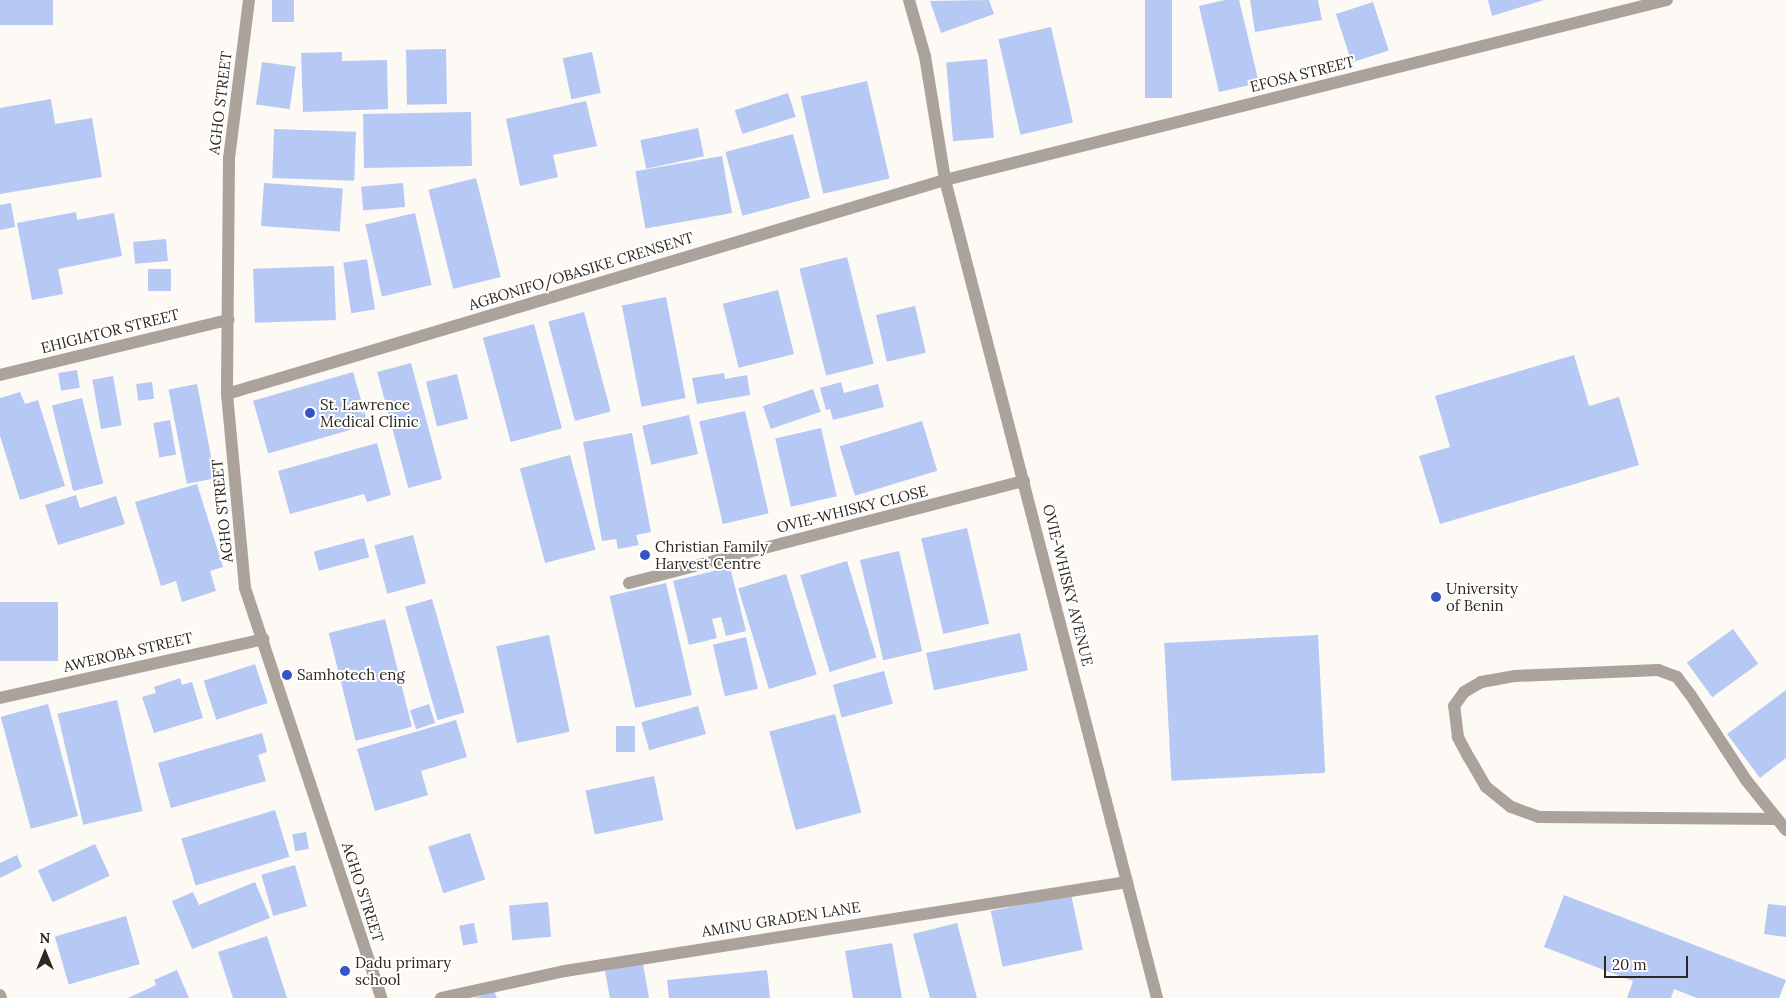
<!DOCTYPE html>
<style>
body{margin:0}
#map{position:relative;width:1786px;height:998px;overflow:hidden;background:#fdf9f5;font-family:Lora,serif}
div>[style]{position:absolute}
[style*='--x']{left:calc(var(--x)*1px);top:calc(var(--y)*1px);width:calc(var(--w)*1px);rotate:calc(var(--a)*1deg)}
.building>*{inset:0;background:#b6c8f4;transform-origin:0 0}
.service>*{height:12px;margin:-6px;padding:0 6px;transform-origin:6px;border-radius:6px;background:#aba29b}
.minor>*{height:12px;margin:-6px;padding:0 6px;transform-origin:6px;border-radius:6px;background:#aba29b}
.dots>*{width:14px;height:14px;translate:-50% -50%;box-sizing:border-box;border:2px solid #fff;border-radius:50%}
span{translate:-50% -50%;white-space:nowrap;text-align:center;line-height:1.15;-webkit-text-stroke:4px #fff;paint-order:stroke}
.street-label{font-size:15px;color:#2e261f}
.poi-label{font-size:15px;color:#2e261f}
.left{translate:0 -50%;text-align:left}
.north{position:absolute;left:20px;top:928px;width:50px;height:50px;-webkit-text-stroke:4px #fff;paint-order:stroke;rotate:0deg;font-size:14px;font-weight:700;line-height:20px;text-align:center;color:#2e261f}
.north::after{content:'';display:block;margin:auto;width:18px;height:22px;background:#2e261f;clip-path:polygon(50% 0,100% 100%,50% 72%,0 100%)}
.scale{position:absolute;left:1604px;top:956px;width:84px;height:22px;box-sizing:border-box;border:2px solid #2e261f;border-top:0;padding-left:6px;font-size:15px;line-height:18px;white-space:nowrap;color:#2e261f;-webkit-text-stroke:4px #fff;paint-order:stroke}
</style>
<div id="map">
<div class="building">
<i style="left:0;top:0;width:53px;height:25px"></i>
<i style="left:272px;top:0;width:22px;height:22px"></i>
<i style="clip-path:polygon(989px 0,994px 14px,941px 33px,930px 1px)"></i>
<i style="left:1145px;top:0;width:27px;height:98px"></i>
<i style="clip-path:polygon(1225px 0,1239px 0,1259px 83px,1219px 92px,1199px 6px)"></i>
<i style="clip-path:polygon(1250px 0,1318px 0,1322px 20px,1255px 32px)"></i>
<i style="clip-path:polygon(1488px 0,1544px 0,1492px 16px)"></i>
<i style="left:1373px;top:2px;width:51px;height:39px;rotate:72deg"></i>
<i style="left:1051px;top:27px;width:98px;height:54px;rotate:77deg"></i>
<i style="left:446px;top:49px;width:55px;height:40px;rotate:89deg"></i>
<i style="clip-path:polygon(342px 52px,342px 61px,387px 60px,388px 109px,303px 112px,301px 53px)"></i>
<i style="left:592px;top:52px;width:42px;height:30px;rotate:78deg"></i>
<i style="left:987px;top:59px;width:79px;height:41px;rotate:85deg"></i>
<i style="left:262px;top:62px;width:34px;height:43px;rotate:8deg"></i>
<i style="left:867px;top:81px;width:100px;height:68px;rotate:77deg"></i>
<i style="left:788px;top:93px;width:25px;height:56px;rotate:72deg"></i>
<i style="clip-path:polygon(51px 99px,55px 124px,92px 118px,102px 177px,0 194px,0 108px)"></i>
<i style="clip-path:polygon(586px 101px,597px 146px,553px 155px,558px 177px,520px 186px,506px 119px)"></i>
<i style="left:471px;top:112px;width:54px;height:108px;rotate:89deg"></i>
<i style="left:698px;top:128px;width:29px;height:59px;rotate:78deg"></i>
<i style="left:274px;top:129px;width:82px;height:49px;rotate:2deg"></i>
<i style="left:793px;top:134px;width:66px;height:70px;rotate:75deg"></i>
<i style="left:722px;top:156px;width:58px;height:88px;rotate:80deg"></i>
<i style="left:476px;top:178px;width:102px;height:49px;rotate:76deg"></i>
<i style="left:264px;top:183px;width:79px;height:43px;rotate:4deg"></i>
<i style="left:403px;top:183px;width:24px;height:42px;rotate:85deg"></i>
<i style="clip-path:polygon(11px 203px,15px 227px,0 230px,0 205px)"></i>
<i style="clip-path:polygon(76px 212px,77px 220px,114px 213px,122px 256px,58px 269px,63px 294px,32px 300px,17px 223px)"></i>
<i style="left:415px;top:213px;width:74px;height:51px;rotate:77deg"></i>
<i style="left:166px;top:239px;width:22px;height:33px;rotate:85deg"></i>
<i style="left:847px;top:257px;width:110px;height:49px;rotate:76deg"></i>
<i style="left:367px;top:259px;width:51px;height:24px;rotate:81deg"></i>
<i style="left:334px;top:266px;width:54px;height:81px;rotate:88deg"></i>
<i style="left:148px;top:269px;width:23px;height:22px"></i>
<i style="left:778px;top:290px;width:66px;height:57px;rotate:76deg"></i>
<i style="left:666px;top:297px;width:103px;height:45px;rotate:79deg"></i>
<i style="left:915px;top:306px;width:48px;height:40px;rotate:77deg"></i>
<i style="left:584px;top:312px;width:103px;height:37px;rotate:75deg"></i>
<i style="left:534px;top:324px;width:108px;height:53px;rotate:75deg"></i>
<i style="clip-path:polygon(1574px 355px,1589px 406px,1619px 397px,1639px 465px,1440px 524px,1419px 456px,1450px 447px,1435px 396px)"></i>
<i style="left:411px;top:363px;width:120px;height:35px;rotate:75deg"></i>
<i style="left:77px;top:370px;width:18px;height:19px;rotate:81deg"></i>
<i style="left:353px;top:372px;width:55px;height:104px;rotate:74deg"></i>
<i style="clip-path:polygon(724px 373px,725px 379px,747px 375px,750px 395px,697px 404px,692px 378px)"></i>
<i style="left:457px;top:374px;width:46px;height:32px;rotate:76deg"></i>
<i style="left:113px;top:376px;width:50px;height:21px;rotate:80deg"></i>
<i style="left:152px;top:382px;width:17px;height:16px;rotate:83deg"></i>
<i style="clip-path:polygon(841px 382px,844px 393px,878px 384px,884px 407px,833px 420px,830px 409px,826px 410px,820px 388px)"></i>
<i style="left:197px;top:384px;width:96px;height:29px;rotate:79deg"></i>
<i style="left:813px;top:389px;width:24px;height:53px;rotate:71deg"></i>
<i style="clip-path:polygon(20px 392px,25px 404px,38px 400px,65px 486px,20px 500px,0 436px,0 398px)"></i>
<i style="left:82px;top:398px;width:88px;height:31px;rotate:76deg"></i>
<i style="left:745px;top:411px;width:105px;height:47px;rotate:77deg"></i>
<i style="left:689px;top:415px;width:40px;height:48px;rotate:77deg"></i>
<i style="left:170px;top:420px;width:35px;height:17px;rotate:80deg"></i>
<i style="left:922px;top:421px;width:52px;height:86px;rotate:73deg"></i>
<i style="left:821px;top:428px;width:70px;height:47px;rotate:77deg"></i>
<i style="clip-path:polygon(632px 433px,651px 532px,636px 535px,639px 545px,618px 549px,616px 539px,602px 541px,583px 442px)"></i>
<i style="clip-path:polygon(377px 443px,391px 495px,367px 502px,364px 494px,290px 514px,278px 471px)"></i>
<i style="left:570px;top:455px;width:98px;height:52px;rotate:75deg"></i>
<i style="clip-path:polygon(197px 484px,223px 567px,210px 571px,216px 591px,182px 602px,176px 581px,161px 586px,135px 502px)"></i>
<i style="clip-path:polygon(76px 495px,80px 508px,116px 496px,125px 524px,58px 545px,45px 505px)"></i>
<i style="left:967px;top:528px;width:98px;height:47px;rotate:77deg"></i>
<i style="left:413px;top:535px;width:50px;height:40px;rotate:75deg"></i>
<i style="left:364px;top:538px;width:20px;height:52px;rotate:75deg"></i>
<i style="left:899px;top:551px;width:103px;height:40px;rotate:77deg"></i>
<i style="left:847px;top:561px;width:101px;height:49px;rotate:73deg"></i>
<i style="clip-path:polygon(730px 567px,746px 631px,726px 636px,721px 617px,712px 619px,717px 638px,689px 645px,673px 581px)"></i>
<i style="left:786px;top:574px;width:105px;height:50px;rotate:73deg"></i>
<i style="left:666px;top:583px;width:115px;height:58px;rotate:77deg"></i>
<i style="left:432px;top:599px;width:118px;height:28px;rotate:74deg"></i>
<i style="left:0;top:602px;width:58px;height:59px"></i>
<i style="left:385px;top:619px;width:111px;height:58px;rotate:76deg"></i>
<i style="left:1733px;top:629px;width:43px;height:57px;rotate:54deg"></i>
<i style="left:1020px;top:633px;width:38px;height:96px;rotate:78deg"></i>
<i style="left:549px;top:635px;width:99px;height:54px;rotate:78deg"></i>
<i style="left:1318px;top:635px;width:138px;height:154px;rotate:87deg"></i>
<i style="left:746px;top:637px;width:53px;height:34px;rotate:77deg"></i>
<i style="left:255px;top:664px;width:41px;height:54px;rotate:72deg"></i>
<i style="left:884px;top:671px;width:34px;height:53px;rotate:75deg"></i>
<i style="clip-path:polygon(180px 678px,182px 685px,192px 682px,203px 718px,154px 733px,142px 697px,156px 693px,154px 687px)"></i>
<i style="clip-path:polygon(1786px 690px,1786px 758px,1760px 778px,1727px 734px)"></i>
<i style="left:117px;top:700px;width:114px;height:61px;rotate:77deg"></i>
<i style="left:48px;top:704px;width:116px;height:49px;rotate:75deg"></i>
<i style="left:429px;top:704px;width:20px;height:20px;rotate:72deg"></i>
<i style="left:698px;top:706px;width:29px;height:59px;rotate:74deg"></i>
<i style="left:835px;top:714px;width:102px;height:68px;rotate:75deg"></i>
<i style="clip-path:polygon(456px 720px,467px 757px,421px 771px,428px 795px,375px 811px,357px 749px)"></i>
<i style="left:616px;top:726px;width:19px;height:26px"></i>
<i style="clip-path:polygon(262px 733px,267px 752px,258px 755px,266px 781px,171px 808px,158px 763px)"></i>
<i style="left:654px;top:776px;width:45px;height:70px;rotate:78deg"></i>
<i style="left:275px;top:810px;width:49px;height:98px;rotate:73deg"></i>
<i style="left:306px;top:832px;width:17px;height:14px;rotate:80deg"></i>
<i style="left:470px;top:833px;width:49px;height:44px;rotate:72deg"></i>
<i style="left:95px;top:844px;width:35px;height:63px;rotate:65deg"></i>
<i style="clip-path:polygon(17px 855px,22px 867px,0 878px,0 863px)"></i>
<i style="left:295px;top:865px;width:43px;height:35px;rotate:74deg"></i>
<i style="clip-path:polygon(255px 882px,270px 918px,192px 949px,172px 901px,193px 892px,199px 905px)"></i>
<i style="left:1071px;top:894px;width:57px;height:82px;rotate:78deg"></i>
<i style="clip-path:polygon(1564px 895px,1786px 980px,1779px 998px,1697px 998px,1674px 989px,1671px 998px,1627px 998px,1633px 981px,1544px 947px)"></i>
<i style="left:548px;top:902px;width:35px;height:39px;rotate:85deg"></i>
<i style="clip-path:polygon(1768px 904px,1786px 906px,1786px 937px,1764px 934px)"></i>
<i style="left:126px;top:916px;width:50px;height:74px;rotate:74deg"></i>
<i style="left:474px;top:923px;width:20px;height:15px;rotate:79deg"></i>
<i style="clip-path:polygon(957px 923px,977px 998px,930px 998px,913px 934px)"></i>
<i style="clip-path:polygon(267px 936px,287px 998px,233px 998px,218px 952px)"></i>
<i style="clip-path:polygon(892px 943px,902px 998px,853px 998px,845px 951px)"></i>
<i style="clip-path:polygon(643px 964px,649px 998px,610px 998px,605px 971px)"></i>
<i style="clip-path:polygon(177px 970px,189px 998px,128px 998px,156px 985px,154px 980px)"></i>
<i style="clip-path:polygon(767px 970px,770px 998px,669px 998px,667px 980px)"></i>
<i style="clip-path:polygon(494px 991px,497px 998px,474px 998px)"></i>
</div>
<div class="service">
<i style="--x:1776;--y:819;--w:237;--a:-179.5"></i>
<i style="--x:1539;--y:817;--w:30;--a:-160"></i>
<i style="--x:1511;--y:807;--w:32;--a:-141"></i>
<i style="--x:1486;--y:787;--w:34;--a:-120"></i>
<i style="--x:1469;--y:758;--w:24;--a:-118"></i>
<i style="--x:1458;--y:737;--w:31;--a:-97"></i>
<i style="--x:1454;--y:706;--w:17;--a:-54"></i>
<i style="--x:1464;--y:692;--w:20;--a:-30"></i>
<i style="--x:1481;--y:682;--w:35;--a:-10"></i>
<i style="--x:1515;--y:676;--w:143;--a:-2.4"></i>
<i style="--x:1658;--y:670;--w:20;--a:20"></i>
<i style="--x:1677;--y:677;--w:21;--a:53"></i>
<i style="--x:1690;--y:694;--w:103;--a:56.9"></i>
<i style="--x:1746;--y:780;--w:64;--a:51.3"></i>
</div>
<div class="minor">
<i style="--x:249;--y:0;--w:159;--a:97.2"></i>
<i style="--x:229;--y:158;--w:236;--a:90.5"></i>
<i style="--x:227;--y:394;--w:195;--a:84.7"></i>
<i style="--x:245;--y:588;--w:432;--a:71.6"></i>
<i style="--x:909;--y:0;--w:58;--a:74.1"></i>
<i style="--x:925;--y:56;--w:126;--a:80.8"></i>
<i style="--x:945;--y:180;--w:845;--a:75.47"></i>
<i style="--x:0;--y:375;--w:235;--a:-13.6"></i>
<i style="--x:227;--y:394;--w:749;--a:-16.6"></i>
<i style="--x:945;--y:180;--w:744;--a:-14"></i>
<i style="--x:629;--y:583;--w:408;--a:-14.5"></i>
<i style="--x:0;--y:698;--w:270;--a:-12.6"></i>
<i style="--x:0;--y:995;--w:3;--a:72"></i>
<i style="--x:441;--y:998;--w:127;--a:-12.3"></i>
<i style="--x:565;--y:971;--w:569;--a:-9"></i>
</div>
<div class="dots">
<i style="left:310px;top:413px;background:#3754c6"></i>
<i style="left:645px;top:555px;background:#3754c6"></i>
<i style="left:1436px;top:597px;background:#3754c6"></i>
<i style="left:287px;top:675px;background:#3754c6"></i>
<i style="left:345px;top:971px;background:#3754c6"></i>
</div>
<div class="street-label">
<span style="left:1302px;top:74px;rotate:-14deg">EFOSA STREET</span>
<span style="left:220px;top:103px;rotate:-83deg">AGHO STREET</span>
<span style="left:581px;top:271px;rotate:-17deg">AGBONIFO/OBASIKE CRENSENT</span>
<span style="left:110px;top:331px;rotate:-14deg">EHIGIATOR STREET</span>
<span style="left:852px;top:509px;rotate:-14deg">OVIE-WHISKY CLOSE</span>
<span style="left:222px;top:511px;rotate:-96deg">AGHO STREET</span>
<span style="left:1068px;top:585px;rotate:76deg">OVIE-WHISKY AVENUE</span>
<span style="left:128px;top:652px;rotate:-13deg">AWEROBA STREET</span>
<span style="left:363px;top:892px;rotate:72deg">AGHO STREET</span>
<span style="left:781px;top:919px;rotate:-9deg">AMINU GRADEN LANE</span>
</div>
<div class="poi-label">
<span class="left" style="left:320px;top:413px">St. Lawrence<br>Medical Clinic</span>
<span class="left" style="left:655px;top:555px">Christian Family<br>Harvest Centre</span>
<span class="left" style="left:1446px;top:597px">University<br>of Benin</span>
<span class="left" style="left:297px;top:675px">Samhotech eng</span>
<span class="left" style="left:355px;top:971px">Dadu primary<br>school</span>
</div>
<div class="north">N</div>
<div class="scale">20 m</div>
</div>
